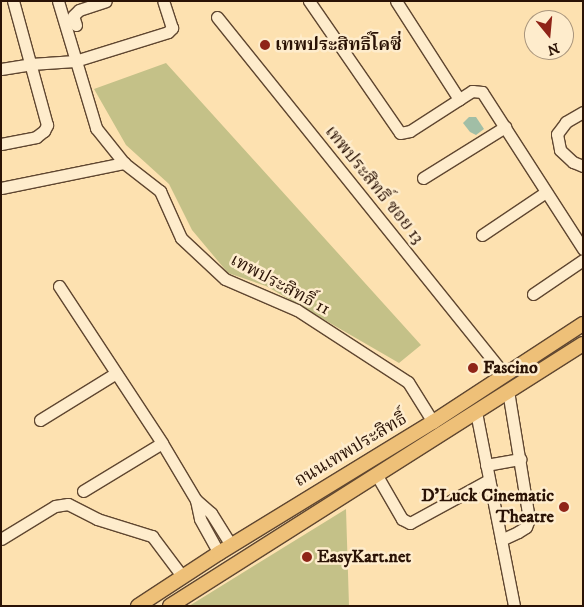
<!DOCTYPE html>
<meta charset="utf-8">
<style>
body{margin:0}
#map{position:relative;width:584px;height:607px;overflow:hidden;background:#fde1b0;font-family:"IM FELL DW Pica","Noto Serif Thai",serif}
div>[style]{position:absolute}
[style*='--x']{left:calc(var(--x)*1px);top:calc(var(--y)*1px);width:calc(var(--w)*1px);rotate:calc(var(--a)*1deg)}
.green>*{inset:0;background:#c4c188}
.water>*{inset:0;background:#a1bea6}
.roads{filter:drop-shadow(1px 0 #5f4630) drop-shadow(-1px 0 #5f4630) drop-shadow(0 1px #5f4630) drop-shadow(0 -1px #5f4630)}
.minor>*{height:11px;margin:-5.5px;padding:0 5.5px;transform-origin:5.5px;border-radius:5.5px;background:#feeccc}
.major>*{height:14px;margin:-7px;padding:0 7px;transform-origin:7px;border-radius:7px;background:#eec078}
.dots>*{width:14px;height:14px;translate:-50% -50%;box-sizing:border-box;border:2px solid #feeccc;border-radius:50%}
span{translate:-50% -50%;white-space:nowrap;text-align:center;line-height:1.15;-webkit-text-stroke:5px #feeccc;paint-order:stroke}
.poi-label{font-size:18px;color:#2a1205;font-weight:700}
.left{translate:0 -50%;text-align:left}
.right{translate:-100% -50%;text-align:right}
.street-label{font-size:18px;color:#2a1205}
.frame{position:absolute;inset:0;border:2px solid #2a1205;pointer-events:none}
.north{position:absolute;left:524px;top:10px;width:50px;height:50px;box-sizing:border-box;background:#feeccc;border:1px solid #a9957c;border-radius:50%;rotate:163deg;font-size:14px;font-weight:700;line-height:20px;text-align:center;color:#2a1205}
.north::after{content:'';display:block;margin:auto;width:18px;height:22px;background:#8f2418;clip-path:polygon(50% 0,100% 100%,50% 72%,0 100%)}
</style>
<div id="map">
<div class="green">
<i style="clip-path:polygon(166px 63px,421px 345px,399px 363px,266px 286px,228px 273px,192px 230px,169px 184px,126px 145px,94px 89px)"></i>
<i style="clip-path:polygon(346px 509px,349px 606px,189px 606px)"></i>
</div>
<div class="water">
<i style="clip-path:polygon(469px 117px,476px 117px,484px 129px,476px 135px,470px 132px,463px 123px)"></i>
</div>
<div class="roads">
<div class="minor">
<i style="--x:58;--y:1;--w:133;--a:73.3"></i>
<i style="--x:96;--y:128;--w:45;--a:51.3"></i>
<i style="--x:124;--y:163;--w:46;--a:37.9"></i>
<i style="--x:160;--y:191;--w:51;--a:65.9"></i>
<i style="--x:181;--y:238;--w:60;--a:43"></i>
<i style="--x:225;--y:279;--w:78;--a:23.3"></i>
<i style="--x:297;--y:310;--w:132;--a:33"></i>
<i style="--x:408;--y:382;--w:47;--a:58"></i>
<i style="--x:309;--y:1;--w:160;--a:55.4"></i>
<i style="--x:400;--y:133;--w:10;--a:-11"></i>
<i style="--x:410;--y:131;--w:74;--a:-32.8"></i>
<i style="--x:472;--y:91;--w:10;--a:6"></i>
<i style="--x:482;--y:92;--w:187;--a:57.2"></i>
<i style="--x:396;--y:1;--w:117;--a:57.3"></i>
<i style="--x:217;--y:17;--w:459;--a:51.2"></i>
<i style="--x:76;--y:25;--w:9;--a:-108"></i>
<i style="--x:73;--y:16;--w:8;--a:-45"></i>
<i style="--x:79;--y:10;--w:28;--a:-18"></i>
<i style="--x:1;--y:69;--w:30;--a:-9"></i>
<i style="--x:31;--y:64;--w:44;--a:-3.9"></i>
<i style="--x:75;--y:61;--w:97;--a:-17.3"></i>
<i style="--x:168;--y:32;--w:6;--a:-45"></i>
<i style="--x:172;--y:28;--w:28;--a:-108"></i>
<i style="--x:583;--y:112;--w:20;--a:150"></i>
<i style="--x:566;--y:122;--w:15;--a:127"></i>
<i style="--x:557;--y:134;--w:16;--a:79"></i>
<i style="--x:560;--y:150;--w:18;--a:43"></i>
<i style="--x:573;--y:162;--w:11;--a:22"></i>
<i style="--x:1;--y:144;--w:36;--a:-11"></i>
<i style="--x:36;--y:137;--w:10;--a:-37"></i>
<i style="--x:44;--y:131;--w:7;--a:-63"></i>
<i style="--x:47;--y:125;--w:129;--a:-105.3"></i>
<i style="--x:423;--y:178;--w:97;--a:-31.9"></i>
<i style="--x:1;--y:188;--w:126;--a:-11.5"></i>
<i style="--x:482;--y:235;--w:77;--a:-33.9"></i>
<i style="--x:59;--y:286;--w:188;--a:56.7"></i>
<i style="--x:162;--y:443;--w:66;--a:59.2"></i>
<i style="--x:196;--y:500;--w:20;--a:41"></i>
<i style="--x:211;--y:513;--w:38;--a:58"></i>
<i style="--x:533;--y:294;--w:60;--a:-34.2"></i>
<i style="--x:476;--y:412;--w:198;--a:78.9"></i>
<i style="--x:40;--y:420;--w:89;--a:-31.7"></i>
<i style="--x:486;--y:465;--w:35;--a:-10"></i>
<i style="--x:376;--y:474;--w:52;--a:60"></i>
<i style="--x:402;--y:519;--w:9;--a:27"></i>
<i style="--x:410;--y:523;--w:90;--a:-28.6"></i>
<i style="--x:83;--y:491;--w:92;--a:-31.3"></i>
<i style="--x:196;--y:500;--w:19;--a:78"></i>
<i style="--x:200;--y:519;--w:39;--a:61"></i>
<i style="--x:1;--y:539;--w:63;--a:-31.4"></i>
<i style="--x:55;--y:506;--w:13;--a:-9"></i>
<i style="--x:68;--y:504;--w:33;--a:27"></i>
<i style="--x:97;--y:519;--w:58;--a:17.2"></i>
<i style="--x:152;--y:536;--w:50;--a:53.1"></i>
<i style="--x:501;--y:540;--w:19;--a:-25"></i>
<i style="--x:518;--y:532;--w:9;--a:-32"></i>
<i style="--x:526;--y:527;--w:9;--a:-69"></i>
<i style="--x:529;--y:519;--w:130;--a:-99.3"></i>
</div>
<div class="major">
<i style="--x:138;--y:606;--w:97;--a:-33.2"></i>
<i style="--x:219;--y:553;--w:251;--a:-31.5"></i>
<i style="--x:433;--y:422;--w:179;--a:-33.2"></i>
<i style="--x:170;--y:606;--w:489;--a:-32.4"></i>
</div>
</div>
<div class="dots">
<i style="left:265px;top:45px;background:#8f2418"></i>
<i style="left:473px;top:368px;background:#8f2418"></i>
<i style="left:564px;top:507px;background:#8f2418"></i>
<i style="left:307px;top:557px;background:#8f2418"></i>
</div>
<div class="poi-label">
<span class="left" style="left:275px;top:45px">เทพประสิทธิ์โคซี่</span>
<span class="left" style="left:483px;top:368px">Fascino</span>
<span class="right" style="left:554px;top:507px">D'Luck Cinematic<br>Theatre</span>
<span class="left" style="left:317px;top:557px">EasyKart.net</span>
</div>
<div class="street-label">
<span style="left:374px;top:185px;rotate:51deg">เทพประสิทธิ์ ซอย 13</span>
<span style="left:280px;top:285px;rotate:28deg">เทพประสิทธิ์ 11</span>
<span style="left:351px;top:450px;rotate:-31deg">ถนนเทพประสิทธิ์</span>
</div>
<div class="frame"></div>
<div class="north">N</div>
</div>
